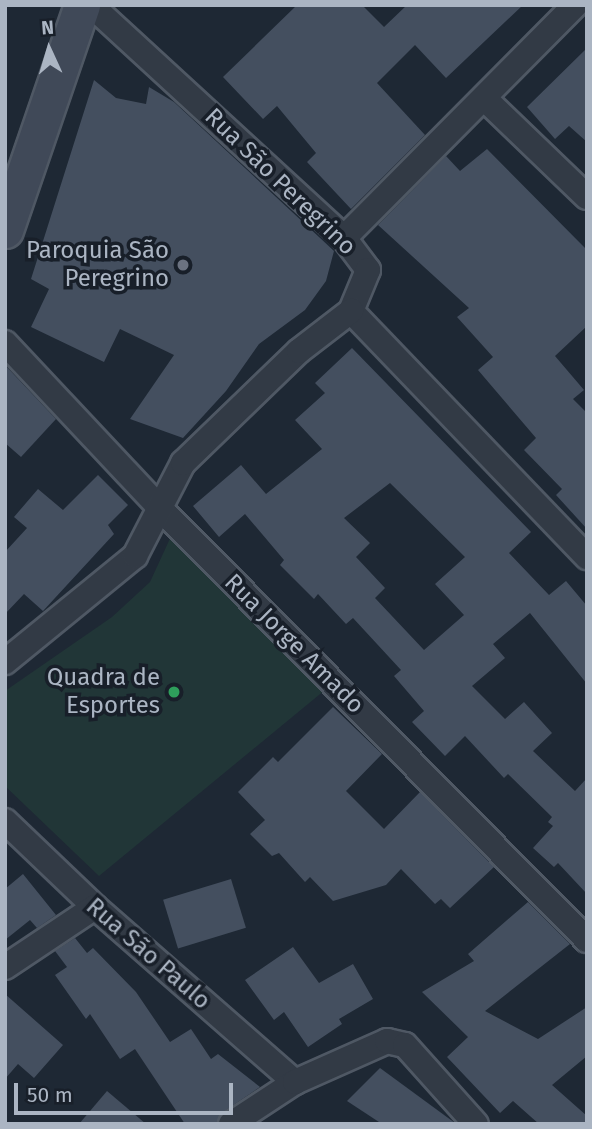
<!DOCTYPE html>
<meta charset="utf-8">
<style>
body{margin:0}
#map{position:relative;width:592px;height:1129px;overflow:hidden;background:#1e2834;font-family:"Fira Sans",sans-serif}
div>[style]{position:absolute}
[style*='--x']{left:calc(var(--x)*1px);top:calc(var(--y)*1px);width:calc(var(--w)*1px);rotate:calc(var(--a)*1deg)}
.green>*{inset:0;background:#213637}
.building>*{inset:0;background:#444f5f;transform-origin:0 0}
.roads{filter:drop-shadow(2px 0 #4f5864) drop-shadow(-2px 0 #4f5864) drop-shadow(0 2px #4f5864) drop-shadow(0 -2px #4f5864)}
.minor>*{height:24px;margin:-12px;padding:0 12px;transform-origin:12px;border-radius:12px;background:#323a45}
.secondary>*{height:35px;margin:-17.5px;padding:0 17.5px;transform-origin:17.5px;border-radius:17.5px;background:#404958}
.dots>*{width:19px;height:19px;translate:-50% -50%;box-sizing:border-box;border:4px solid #181f29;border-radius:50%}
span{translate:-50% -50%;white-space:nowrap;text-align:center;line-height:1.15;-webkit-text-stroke:7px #181f29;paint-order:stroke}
.street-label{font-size:24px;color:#abb5c3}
.poi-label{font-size:24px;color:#abb5c3}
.right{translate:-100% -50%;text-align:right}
.frame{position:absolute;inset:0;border:7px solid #abb5c3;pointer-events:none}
.north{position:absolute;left:14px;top:14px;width:70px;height:70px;-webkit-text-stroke:5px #181f29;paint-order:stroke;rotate:356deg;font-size:19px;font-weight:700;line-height:28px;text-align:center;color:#abb5c3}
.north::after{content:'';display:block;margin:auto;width:24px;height:32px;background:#abb5c3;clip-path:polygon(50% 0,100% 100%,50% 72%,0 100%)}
.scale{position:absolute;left:14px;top:1083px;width:219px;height:32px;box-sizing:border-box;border:4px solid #abb5c3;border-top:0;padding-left:9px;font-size:21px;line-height:24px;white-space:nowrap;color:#abb5c3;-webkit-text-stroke:5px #181f29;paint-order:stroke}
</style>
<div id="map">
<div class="green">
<i style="clip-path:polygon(173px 532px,325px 690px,99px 876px,5px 786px,5px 691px,112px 617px,150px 582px)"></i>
</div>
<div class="building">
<i style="clip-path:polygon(297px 5px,362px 5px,384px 27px,407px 5px,523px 5px,446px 78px,415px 45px,377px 83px,425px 135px,351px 209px,307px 162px,316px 153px,277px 106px,263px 119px,223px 77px)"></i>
<i style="clip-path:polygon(587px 48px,587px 142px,569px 126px,555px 139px,527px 107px)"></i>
<i style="clip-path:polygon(94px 80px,116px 98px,146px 104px,149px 87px,174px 102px,334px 251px,326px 281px,305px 310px,259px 344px,226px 391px,183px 438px,130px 419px,174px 355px,120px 329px,104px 362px,31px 327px,49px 289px,31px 279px)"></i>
<i style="clip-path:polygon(487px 149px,587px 250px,587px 326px,555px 356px,584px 390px,573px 399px,587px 413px,587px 529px,556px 495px,562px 489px,524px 450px,536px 438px,478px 370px,493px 357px,457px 317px,469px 308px,378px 225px,446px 156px,460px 171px)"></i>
<i style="clip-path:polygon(evenodd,352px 348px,531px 532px,509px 553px,549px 595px,566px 581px,587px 606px,587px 684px,530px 613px,493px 644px,505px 658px,472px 686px,505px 719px,524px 702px,552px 733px,533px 751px,575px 791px,587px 778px,587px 894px,558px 863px,554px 867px,533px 848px,553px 826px,548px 822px,552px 817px,508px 774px,504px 778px,465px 736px,445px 756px,412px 722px,424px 711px,394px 676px,401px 670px,353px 618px,346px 624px,318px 594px,314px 599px,280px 565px,284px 560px,245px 514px,219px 537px,193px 506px,241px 465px,266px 494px,322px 449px,295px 420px,325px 393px,315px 383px,352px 348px,390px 483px,465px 557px,435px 584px,464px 615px,424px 650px,375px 598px,385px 588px,356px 557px,370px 543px,344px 518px,390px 483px)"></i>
<i style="clip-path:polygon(5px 365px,56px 419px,21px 457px,5px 443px)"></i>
<i style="clip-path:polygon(98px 475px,128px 505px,108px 525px,114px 534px,43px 611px,24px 594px,5px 614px,5px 552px,27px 528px,14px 517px,38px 489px,63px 510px)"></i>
<i style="clip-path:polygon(333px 707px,382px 754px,346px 791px,384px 829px,420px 792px,494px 867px,450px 908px,441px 899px,435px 904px,401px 869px,386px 885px,333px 901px,310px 877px,305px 882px,279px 853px,272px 856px,250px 834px,265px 820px,238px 792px,273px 757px,278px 762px)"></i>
<i style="clip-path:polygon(23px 874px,56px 915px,37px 928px,30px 920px,5px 940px,5px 889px)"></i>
<i style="left:231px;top:879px;width:51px;height:71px;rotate:73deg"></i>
<i style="clip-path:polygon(528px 902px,570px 944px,485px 1011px,538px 1039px,587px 1007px,587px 1056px,552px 1085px,587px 1116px,587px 1124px,539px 1124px,513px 1101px,500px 1113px,447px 1057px,468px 1037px,422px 992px,474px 961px,468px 954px)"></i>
<i style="clip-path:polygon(75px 938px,87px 953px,93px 948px,136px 992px,170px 1042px,191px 1029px,211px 1059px,218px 1054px,260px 1087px,223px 1112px,216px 1124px,185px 1124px,135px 1049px,120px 1059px,90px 1014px,86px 1019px,55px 975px,67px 967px,55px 951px)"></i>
<i style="clip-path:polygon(293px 947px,319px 983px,353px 964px,373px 999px,339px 1019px,342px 1024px,308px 1047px,284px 1012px,274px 1020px,245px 980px)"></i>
<i style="clip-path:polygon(5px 994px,63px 1045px,34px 1078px,18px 1064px,5px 1079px)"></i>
<i style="clip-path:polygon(380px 1068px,455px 1123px,456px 1124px,382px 1124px,347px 1101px)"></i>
<i style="clip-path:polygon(107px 1091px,146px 1124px,79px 1124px)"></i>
</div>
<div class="roads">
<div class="minor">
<i style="--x:91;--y:5;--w:344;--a:42.6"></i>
<i style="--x:344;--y:238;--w:40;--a:53"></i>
<i style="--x:368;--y:270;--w:44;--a:112.5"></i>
<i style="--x:351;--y:311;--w:341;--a:46.2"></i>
<i style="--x:485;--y:99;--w:141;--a:43.9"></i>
<i style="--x:344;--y:238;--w:328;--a:-45.2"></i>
<i style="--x:5;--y:343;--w:231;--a:46.8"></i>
<i style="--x:163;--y:511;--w:603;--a:45.34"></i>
<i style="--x:5;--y:662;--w:168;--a:-39.2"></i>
<i style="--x:135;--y:556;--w:105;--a:-62.7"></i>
<i style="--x:183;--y:463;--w:161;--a:-44"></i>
<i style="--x:299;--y:351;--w:66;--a:-37.6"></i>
<i style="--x:5;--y:821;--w:124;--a:43.7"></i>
<i style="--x:95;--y:907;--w:266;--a:41.2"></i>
<i style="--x:5;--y:967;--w:108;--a:-33.7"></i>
<i style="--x:231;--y:1124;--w:77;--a:-33.3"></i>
<i style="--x:295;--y:1082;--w:101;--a:-24"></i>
<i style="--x:387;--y:1041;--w:18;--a:13"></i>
<i style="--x:405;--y:1045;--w:106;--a:48.1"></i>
</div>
<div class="secondary">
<i style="--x:5;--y:230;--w:238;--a:-71.1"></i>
</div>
</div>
<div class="dots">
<i style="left:183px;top:265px;background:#6b7280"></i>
<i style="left:174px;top:692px;background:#2e9e5b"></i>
</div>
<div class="street-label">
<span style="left:280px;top:182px;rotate:44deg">Rua São Peregrino</span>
<span style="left:294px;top:644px;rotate:45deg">Rua Jorge Amado</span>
<span style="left:148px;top:954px;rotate:41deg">Rua São Paulo</span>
</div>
<div class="poi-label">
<span class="right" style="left:169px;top:265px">Paroquia São<br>Peregrino</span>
<span class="right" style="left:160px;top:692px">Quadra de<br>Esportes</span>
</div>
<div class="frame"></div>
<div class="north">N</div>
<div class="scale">50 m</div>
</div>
